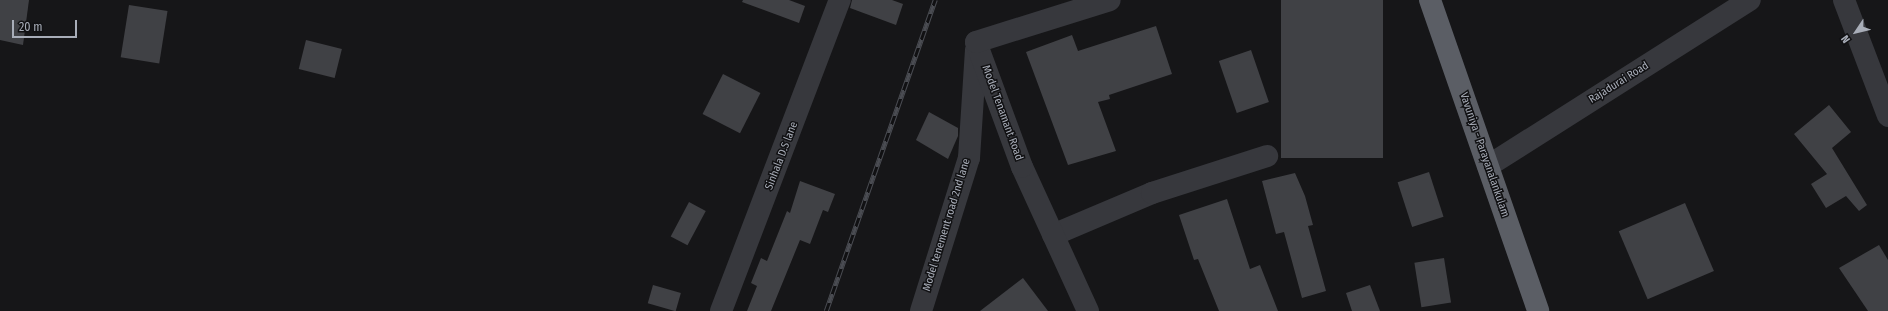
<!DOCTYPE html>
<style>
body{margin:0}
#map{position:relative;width:1888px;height:311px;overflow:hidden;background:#161618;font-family:"Fira Sans Condensed",sans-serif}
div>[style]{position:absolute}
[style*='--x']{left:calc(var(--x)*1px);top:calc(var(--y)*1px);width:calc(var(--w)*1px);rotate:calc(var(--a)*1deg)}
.building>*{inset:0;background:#404145;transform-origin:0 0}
.minor>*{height:22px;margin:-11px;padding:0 11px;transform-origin:11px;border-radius:11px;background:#37383d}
.trunk>*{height:22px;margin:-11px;padding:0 11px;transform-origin:11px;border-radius:11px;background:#5b5e65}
.rail>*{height:4.5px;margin-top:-2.25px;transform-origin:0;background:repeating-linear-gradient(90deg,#111113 0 9px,#4a4c52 0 18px);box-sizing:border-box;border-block:1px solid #4a4c52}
span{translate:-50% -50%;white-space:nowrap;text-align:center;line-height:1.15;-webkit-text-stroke:3px #111113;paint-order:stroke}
.street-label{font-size:11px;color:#a8adb8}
.north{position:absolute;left:1836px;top:12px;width:40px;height:40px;-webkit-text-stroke:3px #111113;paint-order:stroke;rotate:235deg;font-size:11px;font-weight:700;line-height:16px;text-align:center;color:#a8adb8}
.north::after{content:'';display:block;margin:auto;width:14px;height:18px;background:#a8adb8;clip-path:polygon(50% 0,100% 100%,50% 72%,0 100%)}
.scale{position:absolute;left:12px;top:20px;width:65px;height:18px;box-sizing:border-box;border:2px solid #a8adb8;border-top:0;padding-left:5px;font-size:12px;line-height:14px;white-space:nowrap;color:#a8adb8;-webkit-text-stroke:3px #111113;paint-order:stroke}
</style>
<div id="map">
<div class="building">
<i style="clip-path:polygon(0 0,29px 0,23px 45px,0 40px)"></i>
<i style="clip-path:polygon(743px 0,789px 0,805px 6px,799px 23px,742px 2px)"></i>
<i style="clip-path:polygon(852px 0,892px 0,903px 4px,896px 25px,850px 8px)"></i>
<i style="left:1281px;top:0;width:102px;height:158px"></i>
<i style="left:129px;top:5px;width:39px;height:53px;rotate:9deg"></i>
<i style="clip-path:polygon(1156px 26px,1172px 74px,1109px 95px,1110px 99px,1098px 102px,1116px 151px,1068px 165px,1026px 52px,1072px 35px,1078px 51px)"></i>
<i style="left:306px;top:40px;width:37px;height:30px;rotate:14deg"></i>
<i style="left:1251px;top:50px;width:55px;height:34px;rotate:71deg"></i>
<i style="left:723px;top:74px;width:42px;height:45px;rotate:27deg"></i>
<i style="clip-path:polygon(1829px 105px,1851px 132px,1832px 148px,1867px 205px,1859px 211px,1846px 196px,1826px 208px,1811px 184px,1827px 174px,1794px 134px)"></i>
<i style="clip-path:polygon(929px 112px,958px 128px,958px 136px,948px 159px,916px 140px)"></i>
<i style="left:1429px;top:172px;width:47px;height:33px;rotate:72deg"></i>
<i style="clip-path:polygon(1295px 173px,1305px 196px,1313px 225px,1308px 226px,1326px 291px,1302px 298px,1284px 232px,1276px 234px,1262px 181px)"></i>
<i style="clip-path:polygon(800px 181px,835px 194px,828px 212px,823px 210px,810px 244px,800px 240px,771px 311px,747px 311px,757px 286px,751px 283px,761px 258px,767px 261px,787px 211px,790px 213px)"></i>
<i style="clip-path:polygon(1227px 199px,1250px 269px,1260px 265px,1278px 311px,1219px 311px,1198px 259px,1194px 260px,1179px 215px)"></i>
<i style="left:689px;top:202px;width:19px;height:39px;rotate:28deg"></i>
<i style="left:1685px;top:203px;width:74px;height:72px;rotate:67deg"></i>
<i style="clip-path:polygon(1879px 245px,1888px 260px,1888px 311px,1868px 311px,1839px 268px)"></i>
<i style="left:1444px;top:258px;width:45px;height:30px;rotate:81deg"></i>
<i style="clip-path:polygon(1023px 278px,1048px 311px,980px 311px)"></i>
<i style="left:653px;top:285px;width:29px;height:19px;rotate:16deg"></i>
<i style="clip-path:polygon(1370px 285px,1380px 311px,1352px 311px,1346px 293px)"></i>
</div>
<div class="minor">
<i style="--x:1844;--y:0;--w:124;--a:69.2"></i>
<i style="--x:1488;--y:166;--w:310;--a:-32.4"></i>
<i style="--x:1053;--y:235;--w:108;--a:-23"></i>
<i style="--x:1152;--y:193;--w:121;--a:-17.8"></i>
<i style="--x:721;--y:311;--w:333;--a:-69.1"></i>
<i style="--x:921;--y:311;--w:160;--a:-72.6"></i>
<i style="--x:969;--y:158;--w:108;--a:-86.3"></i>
<i style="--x:1088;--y:311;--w:158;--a:-114.6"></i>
<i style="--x:1022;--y:167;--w:133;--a:-110.2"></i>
<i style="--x:976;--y:42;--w:140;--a:-17.4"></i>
</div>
<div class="trunk">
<i style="--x:1430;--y:0;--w:329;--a:70.8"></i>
</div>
<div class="rail">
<i style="--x:826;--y:311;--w:330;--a:-70.7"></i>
</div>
<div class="street-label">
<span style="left:1619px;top:83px;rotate:-32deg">Rajadurai Road</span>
<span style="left:1002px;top:113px;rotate:70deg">Model Tenamant Road</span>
<span style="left:1484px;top:155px;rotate:71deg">Vavuniya - Parayanalankulam</span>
<span style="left:782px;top:156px;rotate:-69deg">Sinhala D.S lane</span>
<span style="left:947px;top:225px;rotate:-73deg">Model tenement road 2nd lane</span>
</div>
<div class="north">N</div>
<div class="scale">20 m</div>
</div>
